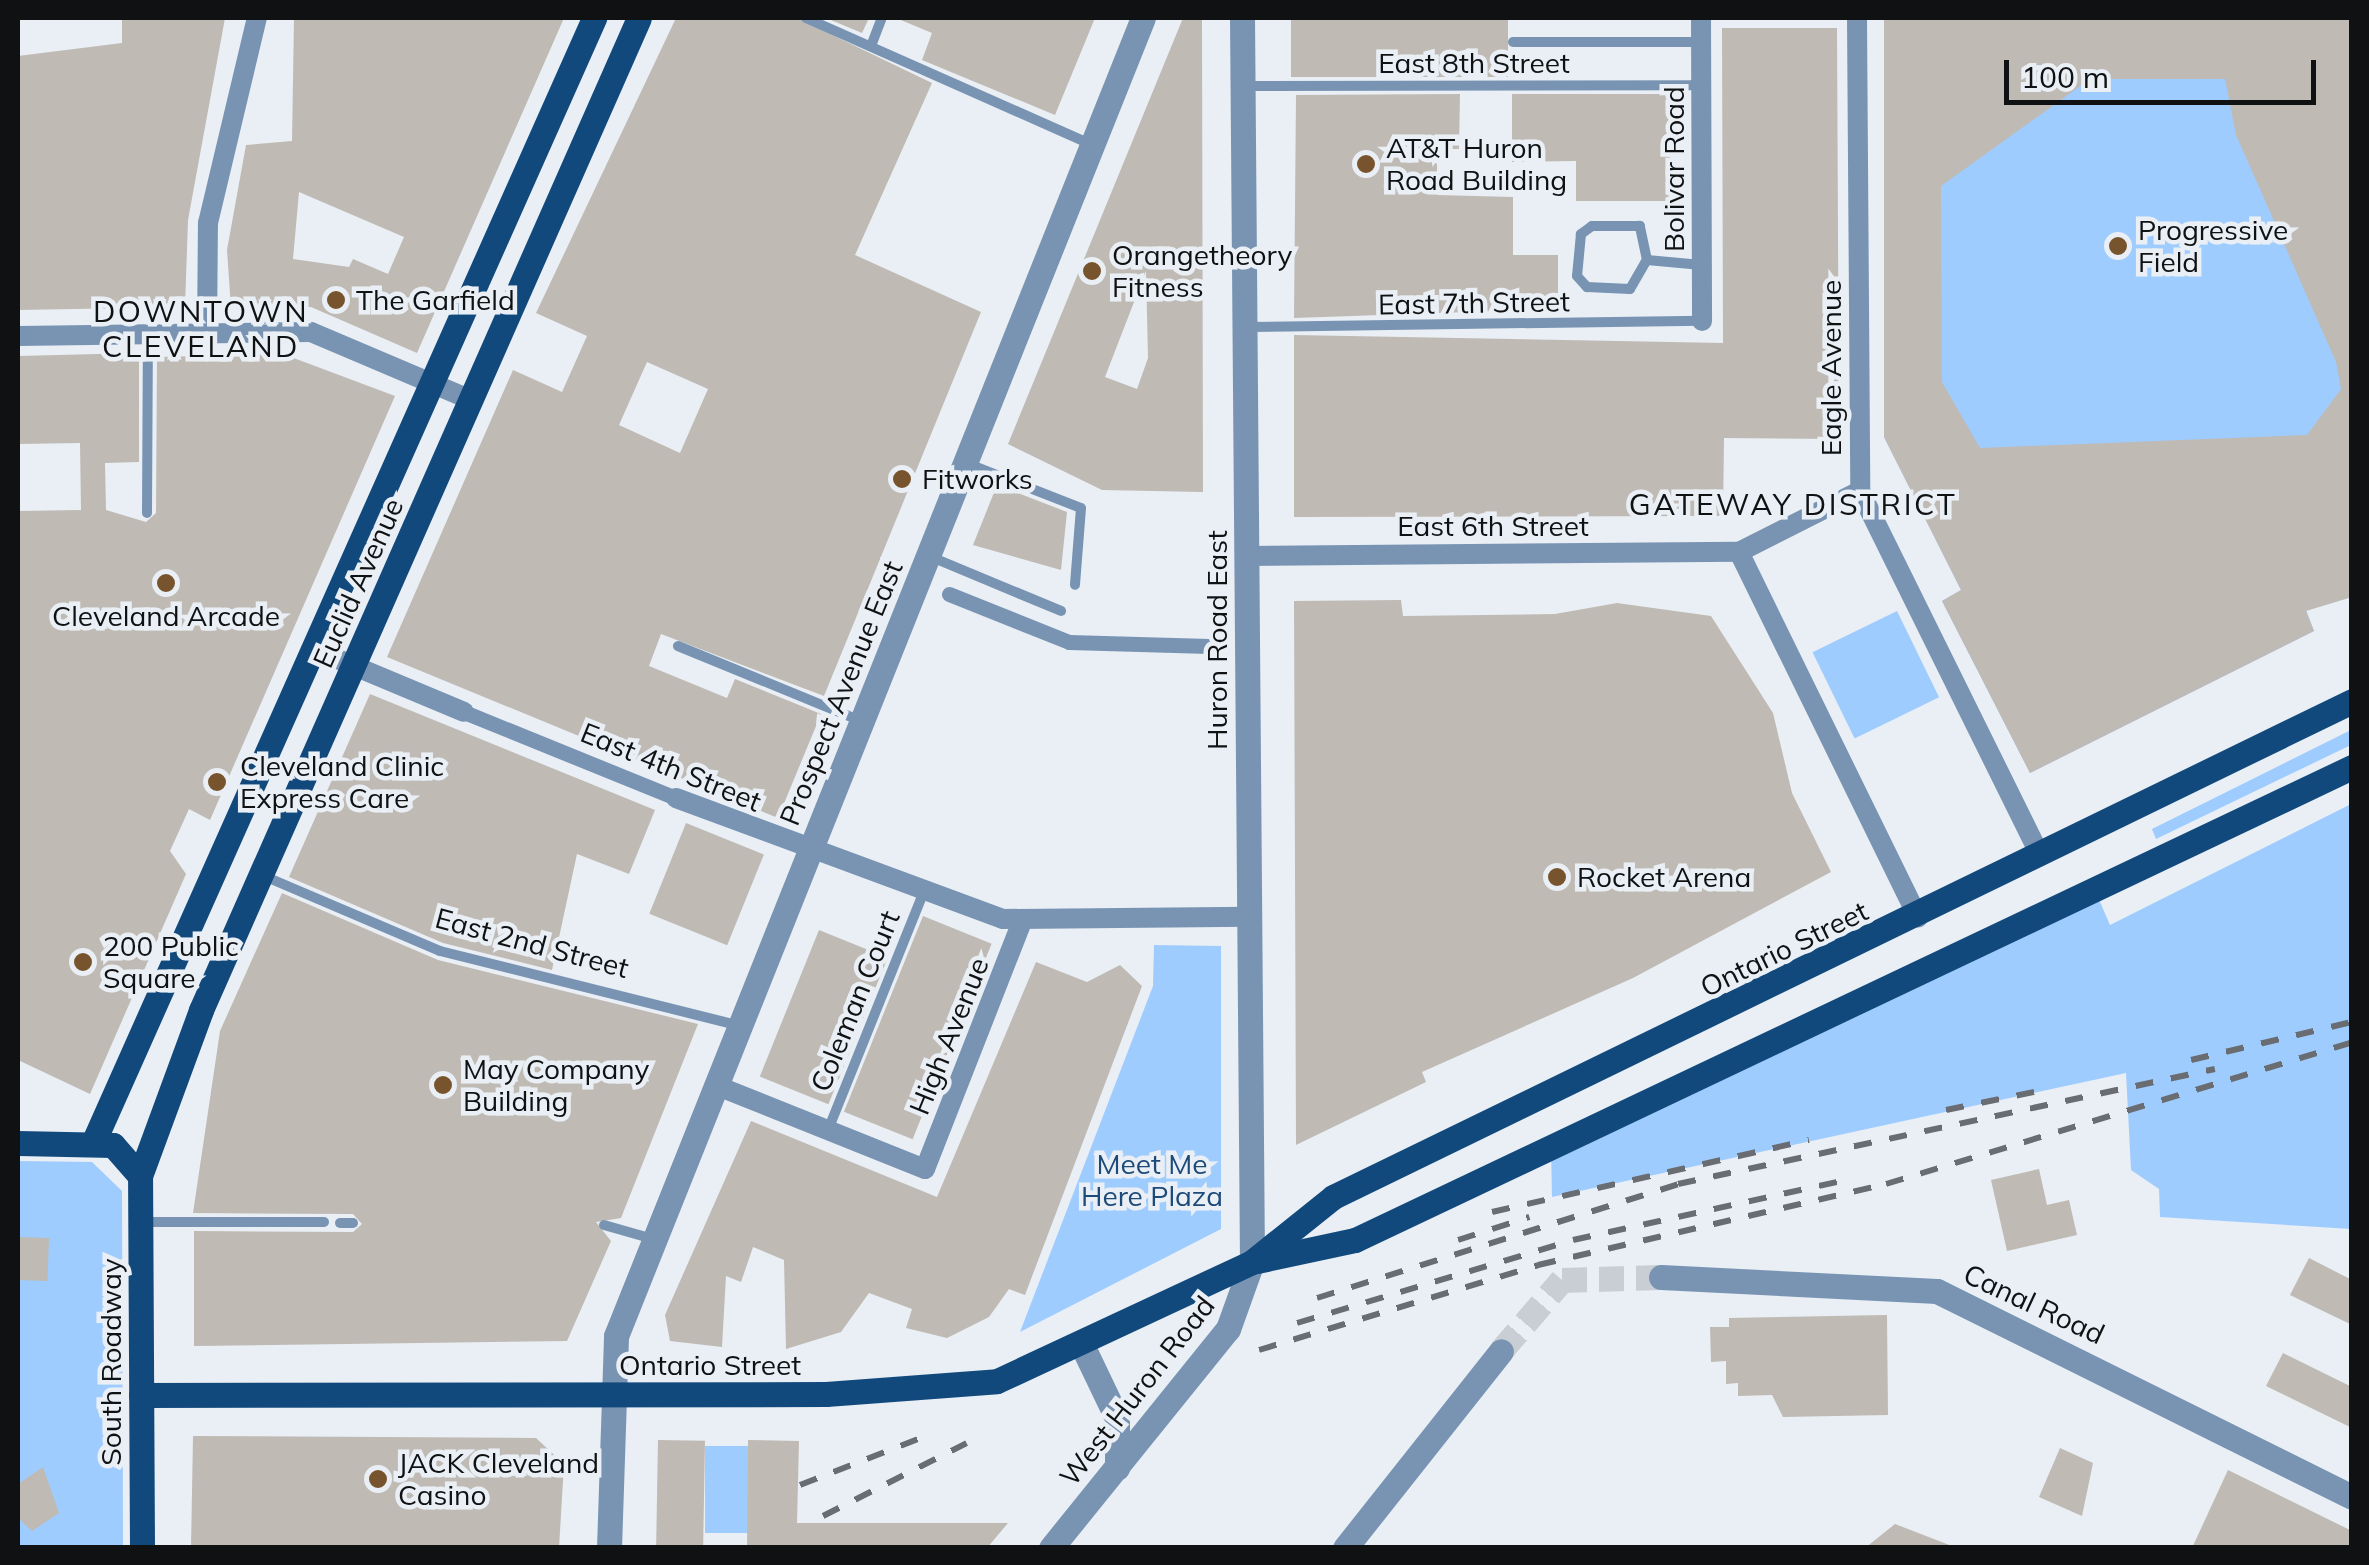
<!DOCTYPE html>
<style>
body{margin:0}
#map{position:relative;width:2369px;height:1565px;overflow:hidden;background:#e9eff5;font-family:Mulish,sans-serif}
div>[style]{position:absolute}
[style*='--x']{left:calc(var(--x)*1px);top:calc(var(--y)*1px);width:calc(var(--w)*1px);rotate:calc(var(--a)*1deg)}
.green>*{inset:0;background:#9fccfe;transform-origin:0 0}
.building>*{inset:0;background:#bfbab4;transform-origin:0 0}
.tertiary-tunnel>*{height:25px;margin-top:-12.5px;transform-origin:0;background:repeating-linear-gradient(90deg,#c8ced3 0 25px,transparent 0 37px)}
.service>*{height:10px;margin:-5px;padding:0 5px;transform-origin:5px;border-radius:5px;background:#7994b3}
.pedestrian>*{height:15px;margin:-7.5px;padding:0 7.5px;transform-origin:7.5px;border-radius:7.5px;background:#7994b3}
.minor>*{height:20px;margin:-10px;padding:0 10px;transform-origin:10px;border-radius:10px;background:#7994b3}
.tertiary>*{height:25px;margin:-12.5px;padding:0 12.5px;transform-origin:12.5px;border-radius:12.5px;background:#7994b3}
.primary>*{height:25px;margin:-12.5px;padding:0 12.5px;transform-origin:12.5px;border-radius:12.5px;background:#12497d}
.rail>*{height:6px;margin-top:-3px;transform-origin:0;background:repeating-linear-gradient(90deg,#696c70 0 18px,transparent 0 36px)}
.dots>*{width:28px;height:28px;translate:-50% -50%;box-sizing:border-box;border:5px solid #e9eff5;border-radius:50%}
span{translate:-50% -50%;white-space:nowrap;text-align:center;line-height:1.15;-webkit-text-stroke:9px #e9eff5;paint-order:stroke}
.street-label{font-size:28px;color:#0f1113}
.poi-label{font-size:28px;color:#0f1113}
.left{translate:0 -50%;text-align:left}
.park-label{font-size:28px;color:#1d4a78}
.neighbourhood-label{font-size:30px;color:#0f1113;letter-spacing:2.5px}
.frame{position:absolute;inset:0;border:20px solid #0f1113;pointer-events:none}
.scale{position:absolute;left:2004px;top:60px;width:312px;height:45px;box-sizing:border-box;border:5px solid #0f1113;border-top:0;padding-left:12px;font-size:30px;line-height:35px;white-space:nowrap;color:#0f1113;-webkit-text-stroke:8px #e9eff5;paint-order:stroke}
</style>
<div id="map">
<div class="green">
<i style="clip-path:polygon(1884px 18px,2351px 18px,2351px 597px,2306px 610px,2314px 631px,2030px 773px,1942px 601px,1961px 590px,1884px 437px)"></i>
<i style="left:1897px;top:611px;width:96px;height:94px;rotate:64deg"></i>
<i style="clip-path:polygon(2351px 730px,2351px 745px,2156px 839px,2152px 829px)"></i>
<i style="clip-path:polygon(2351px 804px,2351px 1229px,2160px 1217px,2159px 1189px,2131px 1170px,2126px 1073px,1552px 1197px,1551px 1149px,2097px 895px,2110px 925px)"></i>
<i style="clip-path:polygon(1154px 945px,1221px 946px,1221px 1229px,1020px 1332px,1153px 986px)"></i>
<i style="clip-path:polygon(18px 1161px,92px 1162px,122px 1191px,123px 1547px,18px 1547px)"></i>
<i style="left:705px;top:1446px;width:43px;height:87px"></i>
</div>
<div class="building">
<i style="clip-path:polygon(122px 18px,225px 18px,188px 220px,185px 307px,18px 310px,18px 56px,122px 43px)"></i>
<i style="clip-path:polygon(evenodd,294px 18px,564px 18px,417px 353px,311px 307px,231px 308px,227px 250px,246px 145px,292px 141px,294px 18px,299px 192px,404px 237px,388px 274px,353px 259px,349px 267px,293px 259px,299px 192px)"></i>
<i style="clip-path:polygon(evenodd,676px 18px,797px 18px,932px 83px,855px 255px,981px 312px,824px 696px,661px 634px,649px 666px,727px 698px,735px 679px,821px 714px,778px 818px,387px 657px,513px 370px,562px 392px,587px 336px,536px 313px,676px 18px,647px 362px,708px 389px,680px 453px,619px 425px,647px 362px)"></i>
<i style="clip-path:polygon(826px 18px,869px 18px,862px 33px)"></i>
<i style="clip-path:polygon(896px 18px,1095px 18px,1055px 115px,922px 60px,932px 33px)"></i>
<i style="clip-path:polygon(evenodd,1183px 18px,1202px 18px,1203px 492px,1102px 490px,1008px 444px,1183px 18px,1146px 271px,1148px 358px,1137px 389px,1105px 377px,1146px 271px)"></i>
<i style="left:1291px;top:18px;width:217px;height:59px"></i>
<i style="clip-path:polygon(evenodd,1884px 18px,2352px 18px,2352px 597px,2306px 611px,2314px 631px,2030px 773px,1942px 601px,1961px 590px,1884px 437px,1884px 18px,2090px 79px,2225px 79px,2236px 135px,2336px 362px,2341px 389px,2307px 435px,1980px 448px,1942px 382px,1941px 186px,2090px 79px)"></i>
<i style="clip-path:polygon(1722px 28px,1837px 28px,1839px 439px,1724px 438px,1723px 516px,1294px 517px,1294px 335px,1723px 343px)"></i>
<i style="clip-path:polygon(1460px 94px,1459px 149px,1437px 149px,1437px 195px,1513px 197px,1513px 255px,1558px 255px,1558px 309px,1294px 318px,1296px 95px)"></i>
<i style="clip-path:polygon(1512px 94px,1670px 94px,1670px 201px,1576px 201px,1576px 161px,1512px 162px)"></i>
<i style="clip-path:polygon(139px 353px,139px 462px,105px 463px,106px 510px,146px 522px,156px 513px,157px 357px,283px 354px,395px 396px,210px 820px,189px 809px,170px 851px,186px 874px,90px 1094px,18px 1060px,18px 511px,81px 510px,80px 443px,18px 444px,18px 356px)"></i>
<i style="clip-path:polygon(997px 485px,1067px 512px,1061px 570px,973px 545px)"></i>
<i style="clip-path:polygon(1401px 600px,1403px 616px,1555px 614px,1617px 603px,1711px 616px,1773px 713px,1792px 793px,1831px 872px,1633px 978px,1422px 1072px,1426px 1082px,1296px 1145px,1294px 601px)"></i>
<i style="clip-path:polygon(370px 694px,655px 810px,629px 874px,577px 854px,552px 970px,443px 943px,289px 877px)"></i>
<i style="left:686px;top:823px;width:84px;height:98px;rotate:22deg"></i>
<i style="clip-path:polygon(282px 893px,438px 960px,698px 1024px,621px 1218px,596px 1222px,611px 1241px,567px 1341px,194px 1346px,194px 1231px,353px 1232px,362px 1224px,353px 1214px,193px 1213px,220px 1031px)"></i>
<i style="left:923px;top:916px;width:74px;height:211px;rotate:22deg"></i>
<i style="left:819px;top:930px;width:74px;height:158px;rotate:22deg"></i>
<i style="clip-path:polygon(1036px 962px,1087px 982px,1120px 965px,1142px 986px,1025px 1295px,1009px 1289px,989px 1317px,947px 1338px,906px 1328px,912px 1309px,869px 1293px,841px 1332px,786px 1349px,784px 1260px,753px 1247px,741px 1282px,726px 1276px,722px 1347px,670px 1341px,665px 1315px,751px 1121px,937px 1197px)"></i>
<i style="clip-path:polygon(2039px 1169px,2047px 1205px,2069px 1200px,2077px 1235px,2007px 1251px,1991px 1180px)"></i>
<i style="left:18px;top:1237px;width:31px;height:43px;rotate:2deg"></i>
<i style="clip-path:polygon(2309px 1258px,2352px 1280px,2352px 1325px,2290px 1295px)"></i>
<i style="clip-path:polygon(1887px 1315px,1888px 1415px,1783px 1417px,1772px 1395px,1738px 1396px,1738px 1383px,1726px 1384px,1726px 1361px,1711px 1362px,1710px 1327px,1729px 1327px,1729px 1318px)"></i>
<i style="clip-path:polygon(2283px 1353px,2352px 1387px,2352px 1428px,2266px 1386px)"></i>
<i style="clip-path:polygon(193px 1436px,536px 1438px,564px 1464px,559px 1548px,191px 1548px)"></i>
<i style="left:658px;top:1440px;width:47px;height:108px;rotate:1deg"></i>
<i style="clip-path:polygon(748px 1440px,799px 1441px,797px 1523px,1008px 1523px,987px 1548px,747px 1548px)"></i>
<i style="clip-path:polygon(2060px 1448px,2093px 1463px,2082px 1516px,2039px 1497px)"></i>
<i style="clip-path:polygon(43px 1467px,59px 1513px,32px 1531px,18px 1518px,18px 1484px)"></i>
<i style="clip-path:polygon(2228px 1470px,2352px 1531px,2352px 1548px,2192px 1548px)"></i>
<i style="clip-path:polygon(1895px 1524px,1952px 1546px,1952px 1548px,1865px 1548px)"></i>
</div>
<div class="tertiary-tunnel">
<i style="--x:1501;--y:1351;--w:94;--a:-49.3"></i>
<i style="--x:1562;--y:1280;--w:99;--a:-1.7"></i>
</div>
<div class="service">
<i style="--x:806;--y:18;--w:313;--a:23.9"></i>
<i style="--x:1513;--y:42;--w:188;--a:0"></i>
<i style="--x:871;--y:46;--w:30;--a:-69"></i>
<i style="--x:1245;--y:86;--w:456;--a:-0.1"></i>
<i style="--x:1647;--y:260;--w:35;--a:-102"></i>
<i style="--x:1640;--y:226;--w:48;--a:180"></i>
<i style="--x:1592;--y:226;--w:14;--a:144"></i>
<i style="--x:1581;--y:234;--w:42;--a:95.4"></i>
<i style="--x:1577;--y:276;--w:15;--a:48"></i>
<i style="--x:1587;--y:287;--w:43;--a:2.7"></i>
<i style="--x:1630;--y:289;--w:34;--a:-60"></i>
<i style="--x:1647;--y:260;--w:55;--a:5.2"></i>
<i style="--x:1248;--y:327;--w:454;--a:-0.8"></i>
<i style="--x:966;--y:463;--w:123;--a:21.4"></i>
<i style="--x:1081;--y:508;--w:77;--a:94.5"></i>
<i style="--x:147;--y:513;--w:178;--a:-89.7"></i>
<i style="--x:929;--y:556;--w:143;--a:22.6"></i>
<i style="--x:678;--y:646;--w:198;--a:22.3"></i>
<i style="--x:264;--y:876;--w:191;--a:23.1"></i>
<i style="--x:440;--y:951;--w:306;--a:14"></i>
<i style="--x:828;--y:1130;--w:258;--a:-68.1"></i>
<i style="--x:140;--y:1222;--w:184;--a:0"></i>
<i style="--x:340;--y:1223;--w:13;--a:0"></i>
<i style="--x:604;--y:1225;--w:51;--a:15.9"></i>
</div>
<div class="pedestrian">
<i style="--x:949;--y:594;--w:129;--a:21.8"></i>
<i style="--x:1069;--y:642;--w:140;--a:1.6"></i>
<i style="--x:464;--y:712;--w:229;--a:22.1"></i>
</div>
<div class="minor">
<i style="--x:1701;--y:18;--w:303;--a:89.8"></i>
<i style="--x:1857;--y:18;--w:473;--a:89.6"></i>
<i style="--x:1860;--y:491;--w:407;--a:63.7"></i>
<i style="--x:207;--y:333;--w:110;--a:-89.5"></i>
<i style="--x:208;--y:223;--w:211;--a:-76.6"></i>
<i style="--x:18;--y:336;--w:293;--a:-0.8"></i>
<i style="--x:311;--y:332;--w:174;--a:23"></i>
<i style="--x:1739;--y:552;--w:407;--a:63.9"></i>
<i style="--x:1247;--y:556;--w:492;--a:-0.5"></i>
<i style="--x:1739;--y:552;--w:136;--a:-26.8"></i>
<i style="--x:316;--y:650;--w:160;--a:22.7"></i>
<i style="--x:676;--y:798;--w:349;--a:20.3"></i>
<i style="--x:1003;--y:919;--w:246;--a:-0.5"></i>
<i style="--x:715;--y:1085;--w:226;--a:21.8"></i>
<i style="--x:925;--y:1169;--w:265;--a:-68.6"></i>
</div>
<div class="tertiary">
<i style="--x:1661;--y:1277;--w:276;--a:2.9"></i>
<i style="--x:1937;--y:1291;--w:463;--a:26.4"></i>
<i style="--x:1081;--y:1343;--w:83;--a:64.4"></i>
<i style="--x:1117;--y:1418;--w:50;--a:90"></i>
<i style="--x:609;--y:1548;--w:212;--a:-88.1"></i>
<i style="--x:616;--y:1336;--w:1419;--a:-68.21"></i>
<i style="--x:1051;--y:1548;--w:282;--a:-51.1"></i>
<i style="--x:1228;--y:1329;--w:71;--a:-70.3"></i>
<i style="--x:1252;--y:1262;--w:1244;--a:-90.46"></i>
<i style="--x:1345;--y:1548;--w:251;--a:-51.6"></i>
</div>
<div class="primary">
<i style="--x:18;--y:1143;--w:95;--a:1.2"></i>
<i style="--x:113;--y:1145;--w:41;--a:48.9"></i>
<i style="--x:93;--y:1143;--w:1232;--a:-65.99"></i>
<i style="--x:1257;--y:1261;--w:100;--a:-12.1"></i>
<i style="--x:1355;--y:1240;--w:1104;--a:-25.38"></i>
<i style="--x:141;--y:1395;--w:685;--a:-0.08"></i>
<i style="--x:826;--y:1394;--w:171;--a:-4.3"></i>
<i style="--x:997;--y:1381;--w:281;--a:-25"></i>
<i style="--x:1252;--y:1262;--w:104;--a:-38.7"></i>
<i style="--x:1333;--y:1197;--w:1133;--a:-25.95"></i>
<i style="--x:142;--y:1548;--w:372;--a:-90.3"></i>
<i style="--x:140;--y:1176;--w:177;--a:-69.8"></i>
<i style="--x:201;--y:1010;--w:1084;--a:-66.18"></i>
</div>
<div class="rail">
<i style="--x:2191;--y:1060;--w:165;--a:-13.3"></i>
<i style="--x:1946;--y:1110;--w:90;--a:-11.6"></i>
<i style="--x:1492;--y:1212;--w:325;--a:-12.8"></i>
<i style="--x:1458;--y:1240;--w:75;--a:-17.9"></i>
<i style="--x:1317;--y:1298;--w:379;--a:-17.5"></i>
<i style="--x:1678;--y:1184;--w:549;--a:-12.09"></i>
<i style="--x:1297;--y:1323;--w:288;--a:-16.7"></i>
<i style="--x:1573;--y:1240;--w:279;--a:-12.4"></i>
<i style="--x:1259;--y:1350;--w:292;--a:-16.9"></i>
<i style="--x:1538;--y:1265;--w:357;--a:-13.1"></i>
<i style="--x:1886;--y:1184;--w:487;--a:-16.9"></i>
<i style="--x:800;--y:1485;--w:135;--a:-21.3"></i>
<i style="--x:823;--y:1516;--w:161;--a:-26.9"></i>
</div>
<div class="dots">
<i style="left:1366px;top:164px;background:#77542d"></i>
<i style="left:2118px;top:246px;background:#77542d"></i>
<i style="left:1092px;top:271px;background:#77542d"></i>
<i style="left:336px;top:300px;background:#77542d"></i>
<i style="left:902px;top:479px;background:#77542d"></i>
<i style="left:166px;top:583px;background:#77542d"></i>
<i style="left:217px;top:782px;background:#77542d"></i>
<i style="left:1557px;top:877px;background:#77542d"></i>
<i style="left:83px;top:962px;background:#77542d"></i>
<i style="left:443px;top:1085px;background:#77542d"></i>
<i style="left:378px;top:1479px;background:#77542d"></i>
</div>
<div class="street-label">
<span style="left:1474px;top:63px">East 8th Street</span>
<span style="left:1674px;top:169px;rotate:-90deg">Bolivar Road</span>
<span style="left:1474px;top:303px;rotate:-1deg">East 7th Street</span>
<span style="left:1831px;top:368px;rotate:-90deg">Eagle Avenue</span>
<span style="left:1493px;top:526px">East 6th Street</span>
<span style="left:358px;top:583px;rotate:-66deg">Euclid Avenue</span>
<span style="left:1217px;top:640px;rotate:-90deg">Huron Road East</span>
<span style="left:841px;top:693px;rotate:-68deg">Prospect Avenue East</span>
<span style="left:671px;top:767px;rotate:22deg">East 4th Street</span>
<span style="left:532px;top:943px;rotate:15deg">East 2nd Street</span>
<span style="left:1784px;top:949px;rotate:-26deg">Ontario Street</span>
<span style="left:855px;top:1001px;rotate:-68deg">Coleman Court</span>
<span style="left:949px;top:1036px;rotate:-68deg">High Avenue</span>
<span style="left:2034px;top:1304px;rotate:25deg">Canal Road</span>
<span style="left:111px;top:1362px;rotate:-90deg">South Roadway</span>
<span style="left:710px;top:1365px">Ontario Street</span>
<span style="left:1137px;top:1391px;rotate:-52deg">West Huron Road</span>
</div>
<div class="poi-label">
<span class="left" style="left:1386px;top:164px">AT&amp;T Huron<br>Road Building</span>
<span class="left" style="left:2138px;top:246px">Progressive<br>Field</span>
<span class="left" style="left:1112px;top:271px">Orangetheory<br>Fitness</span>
<span class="left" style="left:356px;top:300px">The Garfield</span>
<span class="left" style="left:922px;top:479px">Fitworks</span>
<span style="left:166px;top:616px">Cleveland Arcade</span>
<span class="left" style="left:240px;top:782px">Cleveland Clinic<br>Express Care</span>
<span class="left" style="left:1577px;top:877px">Rocket Arena</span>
<span class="left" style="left:103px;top:962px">200 Public<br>Square</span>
<span class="left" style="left:463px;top:1085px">May Company<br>Building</span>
<span class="left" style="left:398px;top:1479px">JACK Cleveland<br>Casino</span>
</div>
<div class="park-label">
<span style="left:1152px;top:1180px">Meet Me<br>Here Plaza</span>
</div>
<div class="neighbourhood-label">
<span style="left:201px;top:328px">DOWNTOWN<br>CLEVELAND</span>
<span style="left:1793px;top:504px">GATEWAY DISTRICT</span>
</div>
<div class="frame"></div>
<div class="scale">100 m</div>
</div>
